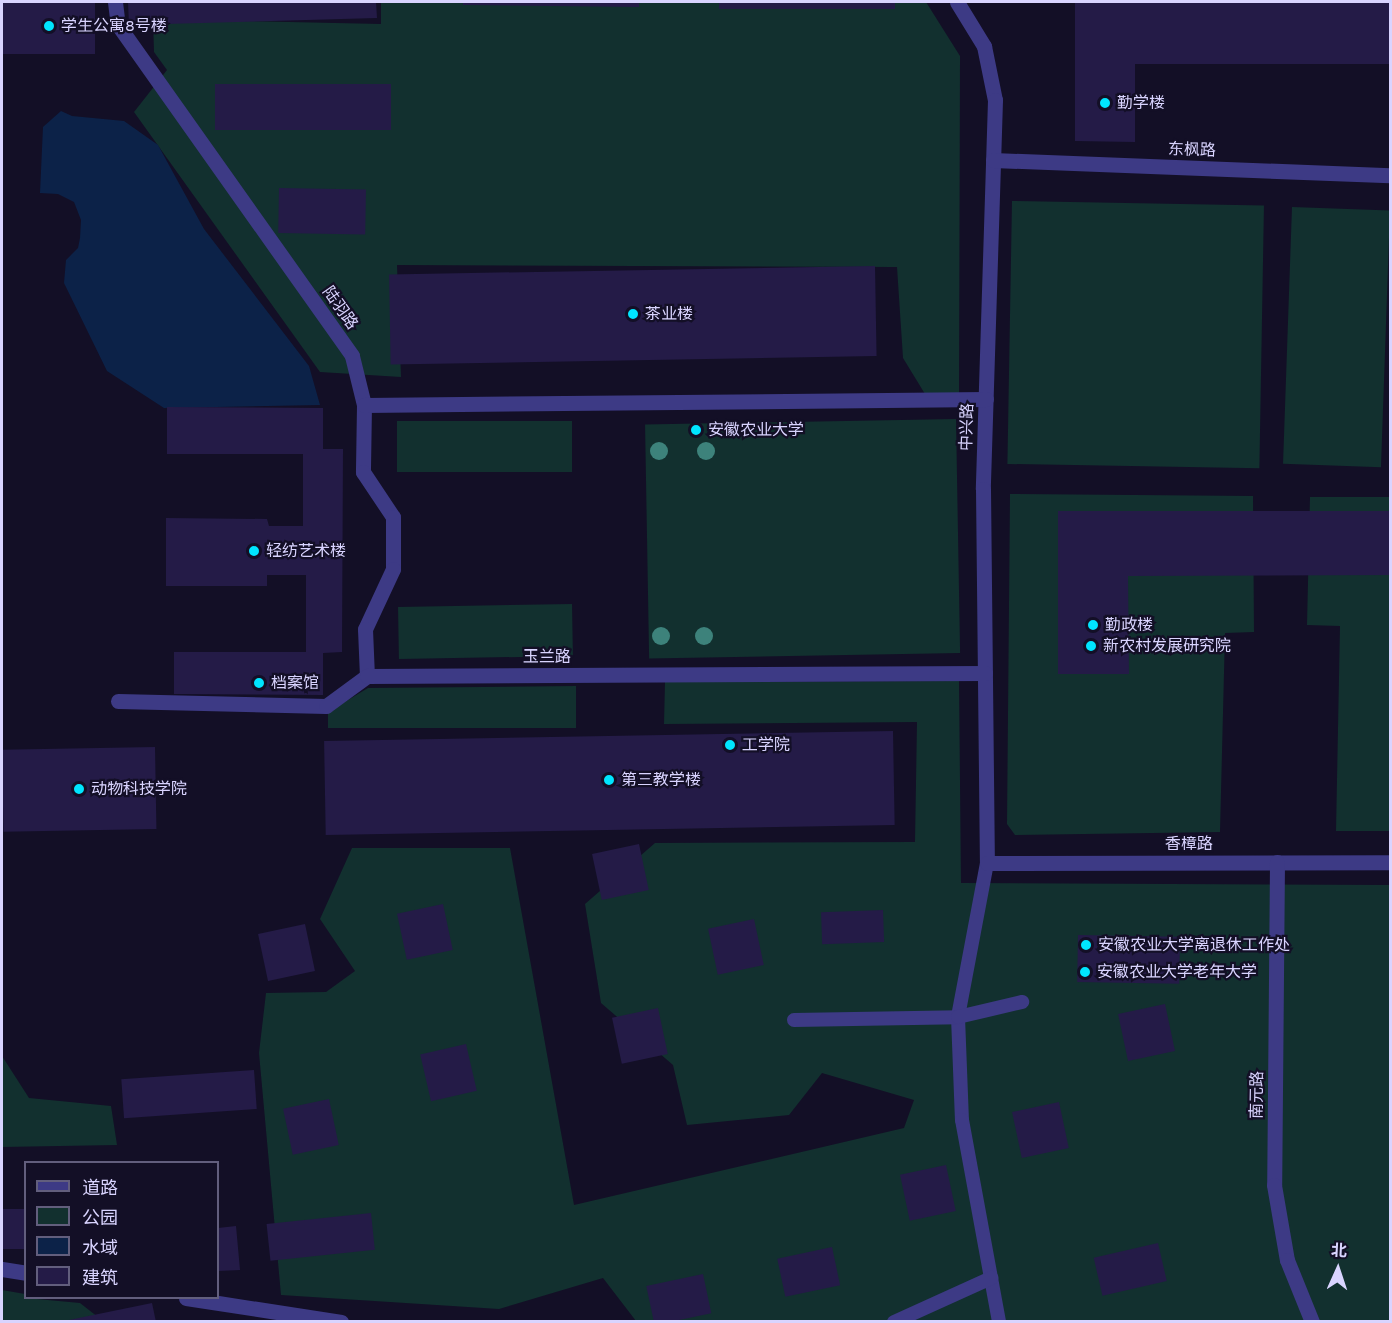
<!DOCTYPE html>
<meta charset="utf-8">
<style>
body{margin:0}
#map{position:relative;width:1392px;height:1323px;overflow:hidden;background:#130f26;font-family:"Work Sans","Noto Sans SC",sans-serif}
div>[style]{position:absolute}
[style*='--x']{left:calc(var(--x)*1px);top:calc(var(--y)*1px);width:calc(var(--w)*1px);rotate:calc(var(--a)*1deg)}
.green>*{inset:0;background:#12302f;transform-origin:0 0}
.water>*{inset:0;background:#0c2248}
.building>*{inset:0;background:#241b47;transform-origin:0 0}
.service>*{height:14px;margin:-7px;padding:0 7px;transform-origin:7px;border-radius:7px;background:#3d3a85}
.minor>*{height:15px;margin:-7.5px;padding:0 7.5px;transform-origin:7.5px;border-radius:7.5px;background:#3d3a85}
.trees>*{width:18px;height:18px;margin:-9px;border-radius:50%;background:#3d827b}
.dots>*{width:16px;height:16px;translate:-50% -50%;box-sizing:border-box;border:3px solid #130f26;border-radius:50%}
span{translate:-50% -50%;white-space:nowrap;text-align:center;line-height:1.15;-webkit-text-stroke:4.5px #130f26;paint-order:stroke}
.poi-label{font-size:16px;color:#d9d4ff}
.left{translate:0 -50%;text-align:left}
.street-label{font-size:16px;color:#d9d4ff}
.frame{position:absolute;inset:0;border:3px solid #d9d4ff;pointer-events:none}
.legend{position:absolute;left:24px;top:1161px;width:195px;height:138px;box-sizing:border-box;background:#130f26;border:2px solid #625e7d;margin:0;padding:8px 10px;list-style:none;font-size:18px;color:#d9d4ff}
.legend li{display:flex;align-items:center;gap:12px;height:30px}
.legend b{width:30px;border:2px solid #625e7d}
.north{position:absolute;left:1308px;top:1239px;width:60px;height:60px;-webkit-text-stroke:4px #130f26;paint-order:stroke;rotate:3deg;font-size:16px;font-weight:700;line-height:24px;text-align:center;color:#d9d4ff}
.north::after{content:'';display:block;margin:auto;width:21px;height:27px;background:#d9d4ff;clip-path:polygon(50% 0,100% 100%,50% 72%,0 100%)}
</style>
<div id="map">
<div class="green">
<i style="clip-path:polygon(381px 2px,926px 2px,960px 56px,959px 394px,925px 394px,903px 358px,897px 267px,397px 265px,401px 377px,320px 372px,134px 112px,167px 70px,154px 52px,153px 19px,381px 24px)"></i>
<i style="left:1012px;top:201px;width:252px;height:263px;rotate:1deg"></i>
<i style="left:1292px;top:207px;width:98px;height:257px;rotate:2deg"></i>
<i style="left:956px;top:419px;width:234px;height:311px;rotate:89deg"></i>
<i style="left:572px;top:421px;width:51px;height:175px;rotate:90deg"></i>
<i style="clip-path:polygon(1010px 494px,1253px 496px,1254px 632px,1225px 633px,1220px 832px,1015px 835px,1007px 824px)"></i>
<i style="clip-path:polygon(1310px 497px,1390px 497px,1390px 831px,1336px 831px,1340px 626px,1307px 625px)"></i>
<i style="left:572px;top:604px;width:52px;height:174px;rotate:89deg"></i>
<i style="clip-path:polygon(959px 681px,961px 883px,1390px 885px,1390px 1321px,636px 1321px,603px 1278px,499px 1309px,281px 1295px,259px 1053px,266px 993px,326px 992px,355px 971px,320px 919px,352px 848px,510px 848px,574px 1205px,904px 1128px,914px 1100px,822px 1073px,789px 1115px,687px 1125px,673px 1065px,601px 1003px,585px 904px,655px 843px,915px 842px,917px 722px,664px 724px,665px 682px)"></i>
<i style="clip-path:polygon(576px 686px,576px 728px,328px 728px,328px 712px,368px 688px)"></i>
<i style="clip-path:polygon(2px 1056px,29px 1098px,111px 1106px,117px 1145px,2px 1147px)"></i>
<i style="clip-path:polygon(2px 1290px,25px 1294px,26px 1298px,80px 1303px,103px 1321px,2px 1321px)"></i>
</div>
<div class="water">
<i style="clip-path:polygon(61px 111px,72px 116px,124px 121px,158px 145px,204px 229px,309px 366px,320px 405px,164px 408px,107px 371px,64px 283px,66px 260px,78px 248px,80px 238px,81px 220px,74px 202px,58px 194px,40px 193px,43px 127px)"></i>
</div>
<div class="building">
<i style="left:2px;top:2px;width:93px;height:52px"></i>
<i style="clip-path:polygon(128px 2px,376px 2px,377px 18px,129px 25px)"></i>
<i style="clip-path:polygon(463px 2px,639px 2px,639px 7px,463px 5px)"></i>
<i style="left:719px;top:2px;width:176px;height:7px"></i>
<i style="clip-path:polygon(1075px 2px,1390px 2px,1390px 64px,1135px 64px,1135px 142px,1075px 141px)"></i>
<i style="left:215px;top:84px;width:176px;height:46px"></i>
<i style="left:279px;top:188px;width:87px;height:45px;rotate:1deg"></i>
<i style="left:875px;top:266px;width:90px;height:486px;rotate:89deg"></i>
<i style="clip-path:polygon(167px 407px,323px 408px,323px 449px,343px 449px,342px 652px,323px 653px,323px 695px,174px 694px,174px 652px,306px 652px,306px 575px,267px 575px,267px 586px,166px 586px,166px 518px,267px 519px,269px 526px,303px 526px,303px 454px,167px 454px)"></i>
<i style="clip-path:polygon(1058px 511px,1390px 511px,1390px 575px,1128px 576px,1129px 674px,1058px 674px)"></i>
<i style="left:893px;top:731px;width:94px;height:569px;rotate:89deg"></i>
<i style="left:155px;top:747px;width:82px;height:153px;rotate:89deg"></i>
<i style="left:639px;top:844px;width:47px;height:48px;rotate:78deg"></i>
<i style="left:443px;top:904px;width:47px;height:47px;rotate:78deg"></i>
<i style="left:883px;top:910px;width:32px;height:62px;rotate:88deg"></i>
<i style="left:754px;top:919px;width:47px;height:47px;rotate:78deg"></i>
<i style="left:305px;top:924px;width:48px;height:48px;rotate:78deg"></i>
<i style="left:1078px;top:935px;width:102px;height:47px;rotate:1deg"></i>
<i style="left:1165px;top:1004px;width:48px;height:48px;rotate:78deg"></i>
<i style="left:658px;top:1008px;width:47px;height:47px;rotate:78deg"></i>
<i style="left:466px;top:1044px;width:48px;height:47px;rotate:77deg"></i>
<i style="left:254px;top:1070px;width:39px;height:133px;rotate:86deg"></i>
<i style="left:329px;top:1099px;width:47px;height:47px;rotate:78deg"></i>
<i style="left:1059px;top:1102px;width:47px;height:48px;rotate:78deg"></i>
<i style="left:946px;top:1165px;width:47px;height:47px;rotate:78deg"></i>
<i style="left:26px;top:1209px;width:40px;height:24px;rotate:90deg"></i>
<i style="left:371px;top:1213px;width:37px;height:105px;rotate:84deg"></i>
<i style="clip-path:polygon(236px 1226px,240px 1270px,218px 1271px,218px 1228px)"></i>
<i style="left:1158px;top:1243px;width:39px;height:66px;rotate:77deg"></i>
<i style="left:832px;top:1247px;width:39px;height:56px;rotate:78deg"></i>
<i style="left:703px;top:1274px;width:40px;height:58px;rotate:78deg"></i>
<i style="clip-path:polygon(152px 1303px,156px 1322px,70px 1322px,69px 1320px)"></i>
</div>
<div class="service">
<i style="--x:987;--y:863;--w:157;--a:100.7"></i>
<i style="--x:958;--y:1017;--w:103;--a:87.8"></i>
<i style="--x:962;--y:1120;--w:205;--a:79.6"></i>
<i style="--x:794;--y:1020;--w:164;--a:-1"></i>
<i style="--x:958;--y:1017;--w:66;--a:-13.2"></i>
<i style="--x:894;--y:1322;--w:107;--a:-24.4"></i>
</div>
<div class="minor">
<i style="--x:115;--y:2;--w:23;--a:83"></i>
<i style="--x:118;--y:25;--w:405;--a:54.7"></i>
<i style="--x:352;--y:356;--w:50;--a:76.2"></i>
<i style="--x:364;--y:405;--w:67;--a:90.9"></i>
<i style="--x:363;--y:472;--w:54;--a:56.3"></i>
<i style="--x:393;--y:517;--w:52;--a:90"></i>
<i style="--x:393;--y:569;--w:66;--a:115"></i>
<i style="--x:365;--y:629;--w:47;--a:87.6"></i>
<i style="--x:957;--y:2;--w:52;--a:58.5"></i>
<i style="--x:984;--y:46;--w:55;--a:78.5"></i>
<i style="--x:995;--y:100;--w:389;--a:91.8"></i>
<i style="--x:983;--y:489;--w:374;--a:89.4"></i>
<i style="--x:987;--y:863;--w:403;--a:-0.1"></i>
<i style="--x:993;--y:160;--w:397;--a:2.2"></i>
<i style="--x:364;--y:405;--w:622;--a:-0.55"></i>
<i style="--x:118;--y:701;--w:208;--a:1.4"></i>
<i style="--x:326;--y:706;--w:51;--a:-36.2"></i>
<i style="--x:367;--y:676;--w:618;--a:-0.28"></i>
<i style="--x:1277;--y:862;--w:323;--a:90.5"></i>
<i style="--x:1274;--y:1185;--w:76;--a:80.2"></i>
<i style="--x:1287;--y:1260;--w:67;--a:68"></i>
<i style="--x:2;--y:1269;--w:24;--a:9"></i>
<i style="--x:186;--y:1298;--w:157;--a:8.8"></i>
</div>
<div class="trees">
<i style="left:659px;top:451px"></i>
<i style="left:706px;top:451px"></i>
<i style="left:661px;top:636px"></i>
<i style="left:704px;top:636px"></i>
</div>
<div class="dots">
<i style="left:49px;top:26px;background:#00e5ff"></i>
<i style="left:1105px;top:103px;background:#00e5ff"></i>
<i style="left:633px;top:314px;background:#00e5ff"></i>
<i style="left:696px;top:430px;background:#00e5ff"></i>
<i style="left:254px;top:551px;background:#00e5ff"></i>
<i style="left:1093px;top:625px;background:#00e5ff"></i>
<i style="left:1091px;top:646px;background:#00e5ff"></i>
<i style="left:259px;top:683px;background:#00e5ff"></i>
<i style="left:730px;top:745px;background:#00e5ff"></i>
<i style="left:609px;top:780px;background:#00e5ff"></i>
<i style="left:79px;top:789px;background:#00e5ff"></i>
<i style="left:1086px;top:945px;background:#00e5ff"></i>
<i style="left:1085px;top:972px;background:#00e5ff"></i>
</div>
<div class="poi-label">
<span class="left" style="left:61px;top:26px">学生公寓8号楼</span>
<span class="left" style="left:1117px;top:103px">勤学楼</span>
<span class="left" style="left:645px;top:314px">茶业楼</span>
<span class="left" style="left:708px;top:430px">安徽农业大学</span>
<span class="left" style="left:266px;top:551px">轻纺艺术楼</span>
<span class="left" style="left:1105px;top:625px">勤政楼</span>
<span class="left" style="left:1103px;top:646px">新农村发展研究院</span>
<span class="left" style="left:271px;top:683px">档案馆</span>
<span class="left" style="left:742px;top:745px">工学院</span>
<span class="left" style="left:621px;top:780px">第三教学楼</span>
<span class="left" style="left:91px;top:789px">动物科技学院</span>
<span class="left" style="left:1098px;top:945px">安徽农业大学离退休工作处</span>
<span class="left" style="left:1097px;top:972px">安徽农业大学老年大学</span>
</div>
<div class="street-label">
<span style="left:1192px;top:150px;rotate:2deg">东枫路</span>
<span style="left:340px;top:308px;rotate:55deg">陆羽路</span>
<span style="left:967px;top:427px;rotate:-88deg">中兴路</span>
<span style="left:547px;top:657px">玉兰路</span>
<span style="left:1189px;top:844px">香樟路</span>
<span style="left:1257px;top:1095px;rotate:-89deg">南元路</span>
</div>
<div class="frame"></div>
<ul class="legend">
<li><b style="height:8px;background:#3d3a85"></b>道路</li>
<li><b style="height:16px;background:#12302f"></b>公园</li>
<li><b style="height:16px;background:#0c2248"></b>水域</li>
<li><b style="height:16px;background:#241b47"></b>建筑</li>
</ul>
<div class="north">北</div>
</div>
